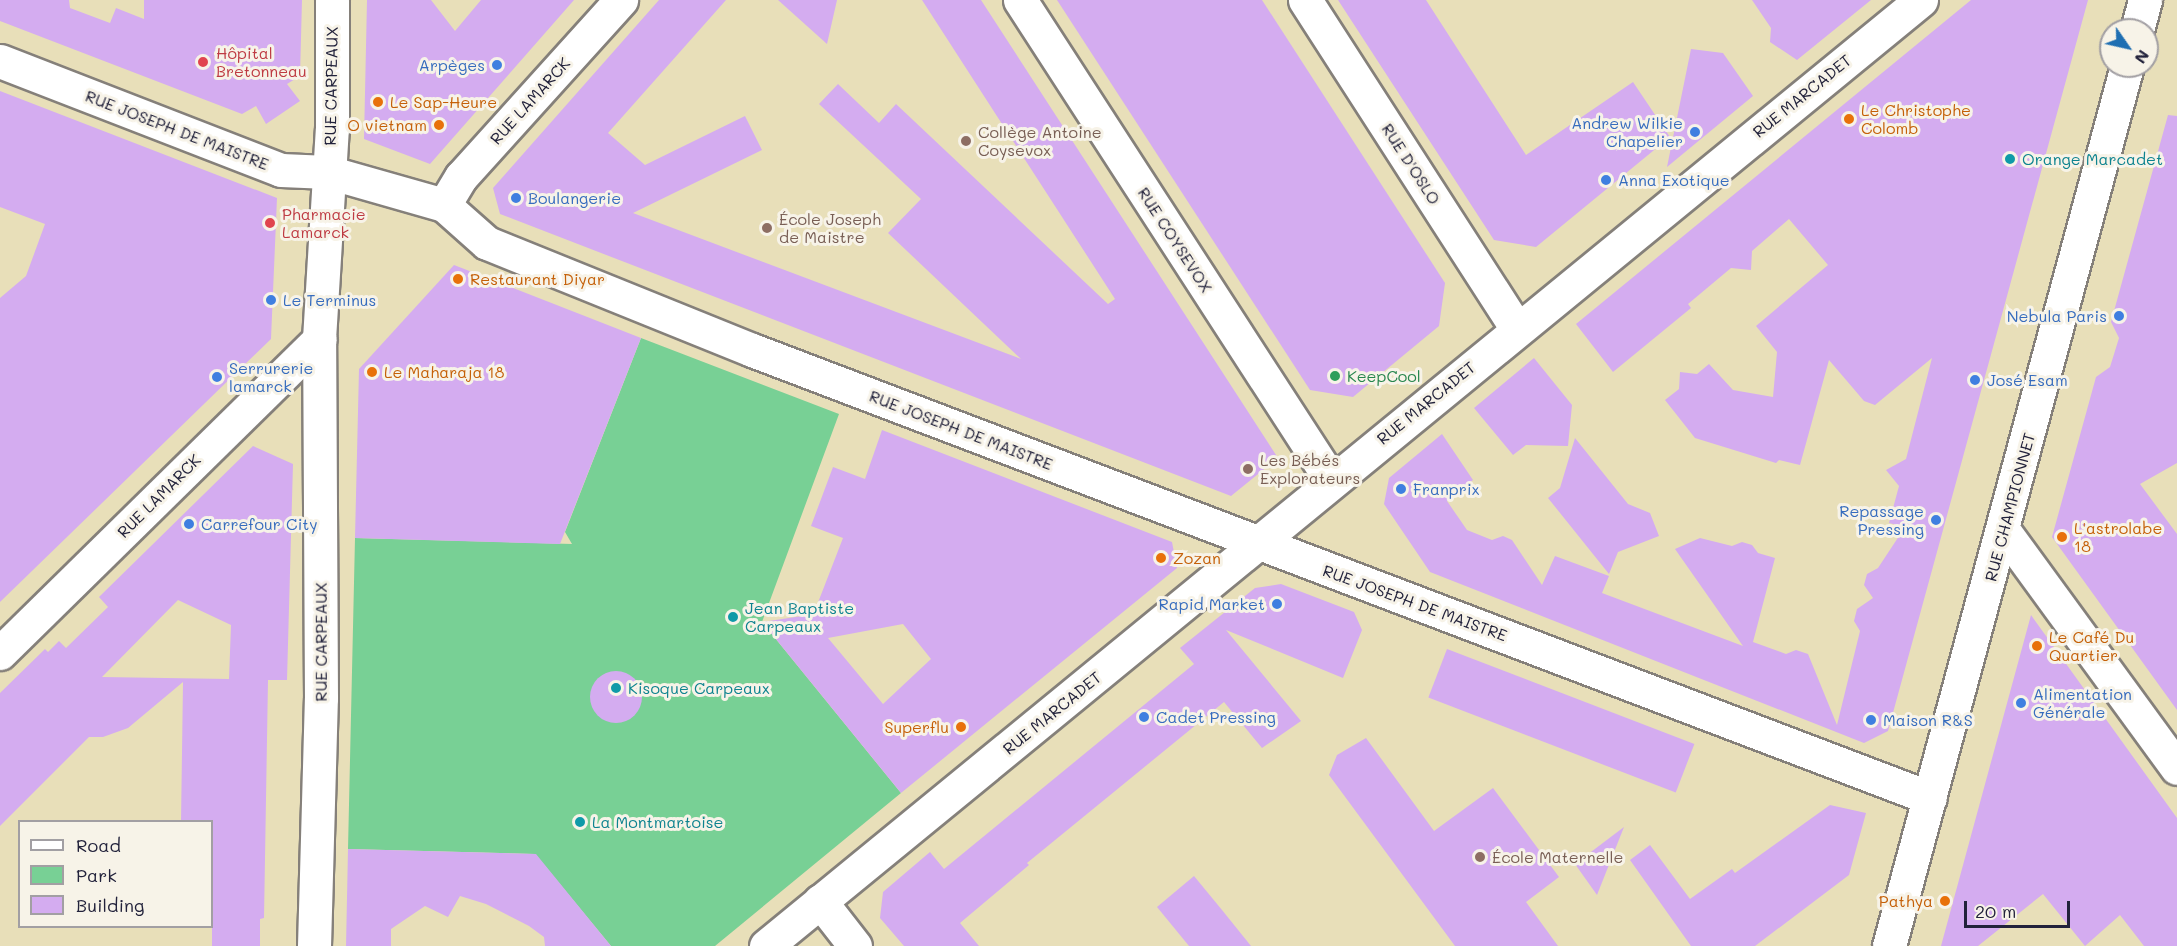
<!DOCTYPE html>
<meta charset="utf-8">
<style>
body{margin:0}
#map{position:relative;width:2177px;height:946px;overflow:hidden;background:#e8dfb9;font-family:Mali,sans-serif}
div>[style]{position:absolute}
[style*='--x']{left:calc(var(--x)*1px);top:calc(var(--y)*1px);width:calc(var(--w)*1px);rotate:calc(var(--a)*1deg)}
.green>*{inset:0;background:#78d095}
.building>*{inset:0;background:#d4acf0;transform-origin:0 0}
.round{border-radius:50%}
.roads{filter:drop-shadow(2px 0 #85807a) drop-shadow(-2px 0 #85807a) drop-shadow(0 2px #85807a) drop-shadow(0 -2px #85807a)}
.minor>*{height:33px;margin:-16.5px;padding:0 16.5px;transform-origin:16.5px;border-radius:16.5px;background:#fff}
.major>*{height:33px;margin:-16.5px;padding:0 16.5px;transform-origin:16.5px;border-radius:16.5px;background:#fff}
.dots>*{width:16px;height:16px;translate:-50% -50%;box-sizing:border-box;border:3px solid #f7f3e8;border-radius:50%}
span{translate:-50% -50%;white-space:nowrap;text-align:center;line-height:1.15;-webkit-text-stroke:6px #f7f3e8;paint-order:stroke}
.health-label{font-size:16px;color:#be3a42}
.left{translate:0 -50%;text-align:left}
.shop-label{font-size:16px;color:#366cbe}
.right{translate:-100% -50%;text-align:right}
.street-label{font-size:16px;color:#22223b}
.food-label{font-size:16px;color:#c56008}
.education-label{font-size:16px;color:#785e54}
.culture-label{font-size:16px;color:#0d838f}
.leisure-label{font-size:16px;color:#27864d}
.legend{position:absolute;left:18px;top:820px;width:195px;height:108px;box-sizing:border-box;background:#f7f3e8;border:2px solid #a29fa3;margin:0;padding:8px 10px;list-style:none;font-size:18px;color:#22223b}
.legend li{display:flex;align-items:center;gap:12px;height:30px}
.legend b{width:30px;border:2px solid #a29fa3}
.north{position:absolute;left:2099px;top:18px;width:60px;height:60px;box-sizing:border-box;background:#f7f3e8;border:2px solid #a29fa3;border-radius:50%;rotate:124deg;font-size:16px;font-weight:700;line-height:24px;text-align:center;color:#22223b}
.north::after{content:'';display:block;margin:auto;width:21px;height:27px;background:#1f6fb2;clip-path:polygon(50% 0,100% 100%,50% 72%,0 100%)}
.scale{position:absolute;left:1964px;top:901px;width:106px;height:27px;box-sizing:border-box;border:3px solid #22223b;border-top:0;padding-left:8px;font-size:18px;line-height:21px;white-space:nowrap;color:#22223b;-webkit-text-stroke:4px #f7f3e8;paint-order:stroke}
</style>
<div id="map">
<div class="green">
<i style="clip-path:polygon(641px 338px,839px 414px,762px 622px,901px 793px,715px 946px,611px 946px,535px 854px,348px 849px,355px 538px,572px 544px,565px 532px)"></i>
</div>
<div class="building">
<i style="clip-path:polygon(0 0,69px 0,70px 8px,110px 23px,116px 8px,144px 19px,144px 0,302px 0,300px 76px,287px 84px,300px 101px,266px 124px,256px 106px,242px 114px,0 21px)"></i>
<i style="clip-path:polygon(367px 0,431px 0,455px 31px,481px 0,574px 0,430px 164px,364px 139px)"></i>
<i style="clip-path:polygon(659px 0,726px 0,608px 133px,645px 165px,745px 116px,762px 150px,633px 213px,1021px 359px,888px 233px,921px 199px,819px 104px,838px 84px,879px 123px,896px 104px,1108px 304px,1115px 299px,922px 0,981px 0,1278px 458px,1231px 496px,500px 214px,493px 188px)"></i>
<i style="clip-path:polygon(778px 0,837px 0,827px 44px)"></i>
<i style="clip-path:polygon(1057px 0,1262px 0,1445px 283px,1439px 326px,1353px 397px,1310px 390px)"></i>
<i style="clip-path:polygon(1338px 0,1426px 0,1526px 155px,1633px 82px,1670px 137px,1536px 247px,1494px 240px)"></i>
<i style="clip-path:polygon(1752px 0,1871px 0,1797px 60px,1770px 42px,1771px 28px)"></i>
<i style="clip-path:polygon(1971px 0,2088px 0,1888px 731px,1864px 743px,1430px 572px,1384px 504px,1389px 478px,1442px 434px,1473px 480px,1447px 501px,1467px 530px,1492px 540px,1503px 536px,1512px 540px,1542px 585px,1555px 556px,1609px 576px,1602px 593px,1743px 646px,1675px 549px,1700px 538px,1732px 546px,1742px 542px,1752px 545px,1758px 553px,1775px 558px,1753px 642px,1786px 654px,1796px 650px,1808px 654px,1837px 725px,1860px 631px,1854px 621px,1857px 609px,1873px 598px,1864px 585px,1867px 574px,1878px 568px,1905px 527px,1889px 523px,1899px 486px,1886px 470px,1906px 459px,1932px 358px,1875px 405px,1864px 401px,1829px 360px,1800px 465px,1779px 460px,1776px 463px,1695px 438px,1665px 400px,1679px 389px,1680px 372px,1697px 374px,1709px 364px,1733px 390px,1773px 397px,1777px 352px,1756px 326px,1828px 265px,1789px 219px,1752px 251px,1751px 270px,1731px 268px,1688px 304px,1691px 308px,1613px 372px,1576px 324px)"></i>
<i style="clip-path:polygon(1691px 49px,1723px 53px,1753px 96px,1667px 167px)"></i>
<i style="clip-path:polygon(0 91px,277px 198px,271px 339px,0 602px,0 298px,26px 276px,45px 224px,0 207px)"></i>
<i style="clip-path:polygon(2168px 115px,2177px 116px,2177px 463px,2140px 484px,2177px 534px,2177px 710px,2052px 537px,2096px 377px,2110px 367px,2119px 338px,2111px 322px)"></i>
<i style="clip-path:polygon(454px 265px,641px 338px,560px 544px,355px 538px,359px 369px)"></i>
<i style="clip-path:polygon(1534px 358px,1572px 405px,1568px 446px,1526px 445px,1513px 455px,1474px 408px)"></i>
<i style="clip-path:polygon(evenodd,882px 430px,1172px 542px,1177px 568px,901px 793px,762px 622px,809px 615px,812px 618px,843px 538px,811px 526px,833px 467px,865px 479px,882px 430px,903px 624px,931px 659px,883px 704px,828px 638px,903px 624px)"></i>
<i style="clip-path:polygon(1575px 438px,1628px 504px,1650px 513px,1659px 536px,1618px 552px,1609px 574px,1548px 498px,1560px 488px)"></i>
<i style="clip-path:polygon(evenodd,253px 446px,293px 464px,287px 680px,268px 680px,264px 918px,260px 919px,260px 946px,212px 946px,212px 822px,181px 822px,183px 682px,128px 728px,103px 737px,89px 737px,0 826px,0 693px,45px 649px,48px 652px,59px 641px,66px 648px,108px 607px,99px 597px,253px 446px,178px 600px,231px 625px,229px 679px,102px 677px,178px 600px)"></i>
<i style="clip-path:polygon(1281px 584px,1354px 612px,1362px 630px,1343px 678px,1226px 630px,1301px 721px,1262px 748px,1224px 702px,1027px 863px,1029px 865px,960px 923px,979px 946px,904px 946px,880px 918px,883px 892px,930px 852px,944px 869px,1194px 664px,1180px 648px,1255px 588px)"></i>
<i style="clip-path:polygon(2031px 615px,2177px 818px,2177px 946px,2144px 946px,2120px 915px,2085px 946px,2043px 894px,1978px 946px,1941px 946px)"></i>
<i style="left:1447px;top:649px;width:265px;height:52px;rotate:21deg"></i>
<i class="round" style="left:590px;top:671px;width:52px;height:52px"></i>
<i style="clip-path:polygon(1366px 738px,1434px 831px,1493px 788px,1559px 877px,1526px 902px,1558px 946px,1455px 946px,1329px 775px,1337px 755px)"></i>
<i style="clip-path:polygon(1830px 805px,1866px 813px,1849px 875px,1755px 946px,1691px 946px,1630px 860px,1650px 845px,1690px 899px,1732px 869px,1735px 873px)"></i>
<i style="clip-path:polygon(1624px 827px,1597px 895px,1575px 864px)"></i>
<i style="clip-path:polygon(348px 849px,536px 854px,611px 946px,545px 946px,544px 937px,529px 926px,486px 904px,460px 896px,448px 917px,425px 906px,391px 929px,391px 946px,346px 946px)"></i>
<i style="clip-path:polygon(1194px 876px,1222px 910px,1251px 946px,1189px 946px,1157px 907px)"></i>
</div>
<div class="roads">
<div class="minor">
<i style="--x:1020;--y:0;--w:572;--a:57.06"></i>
<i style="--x:1305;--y:0;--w:391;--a:57.2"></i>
<i style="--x:0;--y:61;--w:301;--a:21.2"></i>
<i style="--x:281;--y:170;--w:47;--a:2.4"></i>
<i style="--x:328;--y:172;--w:121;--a:15.9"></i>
<i style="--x:444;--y:205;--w:57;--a:41.5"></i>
<i style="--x:487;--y:243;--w:286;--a:22"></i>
<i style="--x:752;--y:350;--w:1260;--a:20.82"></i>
<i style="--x:444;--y:205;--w:33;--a:-59"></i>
<i style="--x:461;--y:177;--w:239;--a:-47.9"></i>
<i style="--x:2004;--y:531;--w:293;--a:53.9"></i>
<i style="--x:0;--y:653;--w:448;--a:-44.5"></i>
<i style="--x:820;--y:901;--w:57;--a:52.1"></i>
<i style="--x:314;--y:946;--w:248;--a:-88.4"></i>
<i style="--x:321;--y:698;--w:359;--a:-90.3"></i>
<i style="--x:319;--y:339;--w:210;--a:-86.5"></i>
<i style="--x:332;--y:129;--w:129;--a:-90"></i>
<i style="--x:766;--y:946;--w:1493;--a:-39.32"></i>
</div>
<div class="major">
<i style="--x:2137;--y:30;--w:31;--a:-75"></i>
<i style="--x:1889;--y:946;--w:912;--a:-74.87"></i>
</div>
</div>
<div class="dots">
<i style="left:203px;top:62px;background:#e0444e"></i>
<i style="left:497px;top:65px;background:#3f7fe0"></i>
<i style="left:378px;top:102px;background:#e8710a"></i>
<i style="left:1849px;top:119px;background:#e8710a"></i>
<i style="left:439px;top:125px;background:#e8710a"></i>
<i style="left:1695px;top:132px;background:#3f7fe0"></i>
<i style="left:966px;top:141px;background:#8d6e63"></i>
<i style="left:2010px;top:159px;background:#0f9aa8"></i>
<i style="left:1606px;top:180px;background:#3f7fe0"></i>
<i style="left:516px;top:198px;background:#3f7fe0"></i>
<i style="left:270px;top:223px;background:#e0444e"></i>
<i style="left:767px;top:228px;background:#8d6e63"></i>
<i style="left:458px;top:279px;background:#e8710a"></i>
<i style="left:271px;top:300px;background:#3f7fe0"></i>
<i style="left:2119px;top:316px;background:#3f7fe0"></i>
<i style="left:372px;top:372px;background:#e8710a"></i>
<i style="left:1335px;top:376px;background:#2e9e5b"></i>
<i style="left:217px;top:377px;background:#3f7fe0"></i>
<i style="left:1975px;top:380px;background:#3f7fe0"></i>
<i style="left:1248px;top:469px;background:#8d6e63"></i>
<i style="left:1401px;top:489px;background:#3f7fe0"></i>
<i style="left:1936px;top:520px;background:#3f7fe0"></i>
<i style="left:189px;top:524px;background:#3f7fe0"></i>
<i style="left:2062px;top:537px;background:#e8710a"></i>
<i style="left:1161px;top:558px;background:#e8710a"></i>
<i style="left:1277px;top:604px;background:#3f7fe0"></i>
<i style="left:733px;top:617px;background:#0f9aa8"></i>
<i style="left:2037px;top:646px;background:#e8710a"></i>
<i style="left:616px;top:688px;background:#0f9aa8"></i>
<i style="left:2021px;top:703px;background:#3f7fe0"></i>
<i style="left:1144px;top:717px;background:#3f7fe0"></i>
<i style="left:1871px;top:720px;background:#3f7fe0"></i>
<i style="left:961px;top:727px;background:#e8710a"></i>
<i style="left:580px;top:822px;background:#0f9aa8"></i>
<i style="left:1480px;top:857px;background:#8d6e63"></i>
<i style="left:1945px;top:901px;background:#e8710a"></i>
</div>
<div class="health-label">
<span class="left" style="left:216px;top:62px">Hôpital<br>Bretonneau</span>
<span class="left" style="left:282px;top:223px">Pharmacie<br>Lamarck</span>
</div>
<div class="shop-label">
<span class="right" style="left:485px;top:65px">Arpèges</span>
<span class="right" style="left:1683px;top:132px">Andrew Wilkie<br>Chapelier</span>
<span class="left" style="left:1618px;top:180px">Anna Exotique</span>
<span class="left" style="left:528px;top:198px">Boulangerie</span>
<span class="left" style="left:283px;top:300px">Le Terminus</span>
<span class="right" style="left:2107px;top:316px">Nebula Paris</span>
<span class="left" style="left:229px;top:377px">Serrurerie<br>lamarck</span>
<span class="left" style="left:1987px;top:380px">José Esam</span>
<span class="left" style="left:1413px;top:489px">Franprix</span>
<span class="right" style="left:1924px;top:520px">Repassage<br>Pressing</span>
<span class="left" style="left:201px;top:524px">Carrefour City</span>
<span class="right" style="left:1265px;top:604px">Rapid Market</span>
<span class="left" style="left:2033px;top:703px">Alimentation<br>Générale</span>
<span class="left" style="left:1156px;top:717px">Cadet Pressing</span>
<span class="left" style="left:1883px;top:720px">Maison R&amp;S</span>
</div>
<div class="street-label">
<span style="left:331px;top:86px;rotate:-89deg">RUE CARPEAUX</span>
<span style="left:1802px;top:96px;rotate:-39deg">RUE MARCADET</span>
<span style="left:530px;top:101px;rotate:-48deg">RUE LAMARCK</span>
<span style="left:177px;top:130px;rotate:21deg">RUE JOSEPH DE MAISTRE</span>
<span style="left:1411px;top:164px;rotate:57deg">RUE D'OSLO</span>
<span style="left:1175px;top:240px;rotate:57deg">RUE COYSEVOX</span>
<span style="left:1426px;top:403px;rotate:-39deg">RUE MARCADET</span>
<span style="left:961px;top:430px;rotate:21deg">RUE JOSEPH DE MAISTRE</span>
<span style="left:159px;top:496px;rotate:-45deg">RUE LAMARCK</span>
<span style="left:2010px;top:507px;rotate:-75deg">RUE CHAMPIONNET</span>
<span style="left:1415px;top:603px;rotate:20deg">RUE JOSEPH DE MAISTRE</span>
<span style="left:321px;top:642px;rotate:-90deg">RUE CARPEAUX</span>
<span style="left:1052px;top:713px;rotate:-39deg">RUE MARCADET</span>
</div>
<div class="food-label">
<span class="left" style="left:390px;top:102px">Le Sap-Heure</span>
<span class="left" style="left:1861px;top:119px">Le Christophe<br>Colomb</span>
<span class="right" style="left:427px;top:125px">O vietnam</span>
<span class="left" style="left:470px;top:279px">Restaurant Diyar</span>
<span class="left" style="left:384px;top:372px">Le Maharaja 18</span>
<span class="left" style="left:2074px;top:537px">L'astrolabe<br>18</span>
<span class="left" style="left:1173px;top:558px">Zozan</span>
<span class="left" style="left:2049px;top:646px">Le Café Du<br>Quartier</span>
<span class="right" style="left:949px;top:727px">Superflu</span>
<span class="right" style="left:1933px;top:901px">Pathya</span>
</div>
<div class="education-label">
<span class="left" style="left:978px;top:141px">Collège Antoine<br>Coysevox</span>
<span class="left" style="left:779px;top:228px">École Joseph<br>de Maistre</span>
<span class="left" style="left:1260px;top:469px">Les Bébés<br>Explorateurs</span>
<span class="left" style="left:1492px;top:857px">École Maternelle</span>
</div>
<div class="culture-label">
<span class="left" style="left:2022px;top:159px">Orange Marcadet</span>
<span class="left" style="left:745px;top:617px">Jean Baptiste<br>Carpeaux</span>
<span class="left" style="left:628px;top:688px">Kisoque Carpeaux</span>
<span class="left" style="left:592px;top:822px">La Montmartoise</span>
</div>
<div class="leisure-label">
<span class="left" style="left:1347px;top:376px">KeepCool</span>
</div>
<ul class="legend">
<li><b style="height:8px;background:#fff"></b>Road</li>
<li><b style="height:16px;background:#78d095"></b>Park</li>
<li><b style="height:16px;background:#d4acf0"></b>Building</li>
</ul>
<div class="north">N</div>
<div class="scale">20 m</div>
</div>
